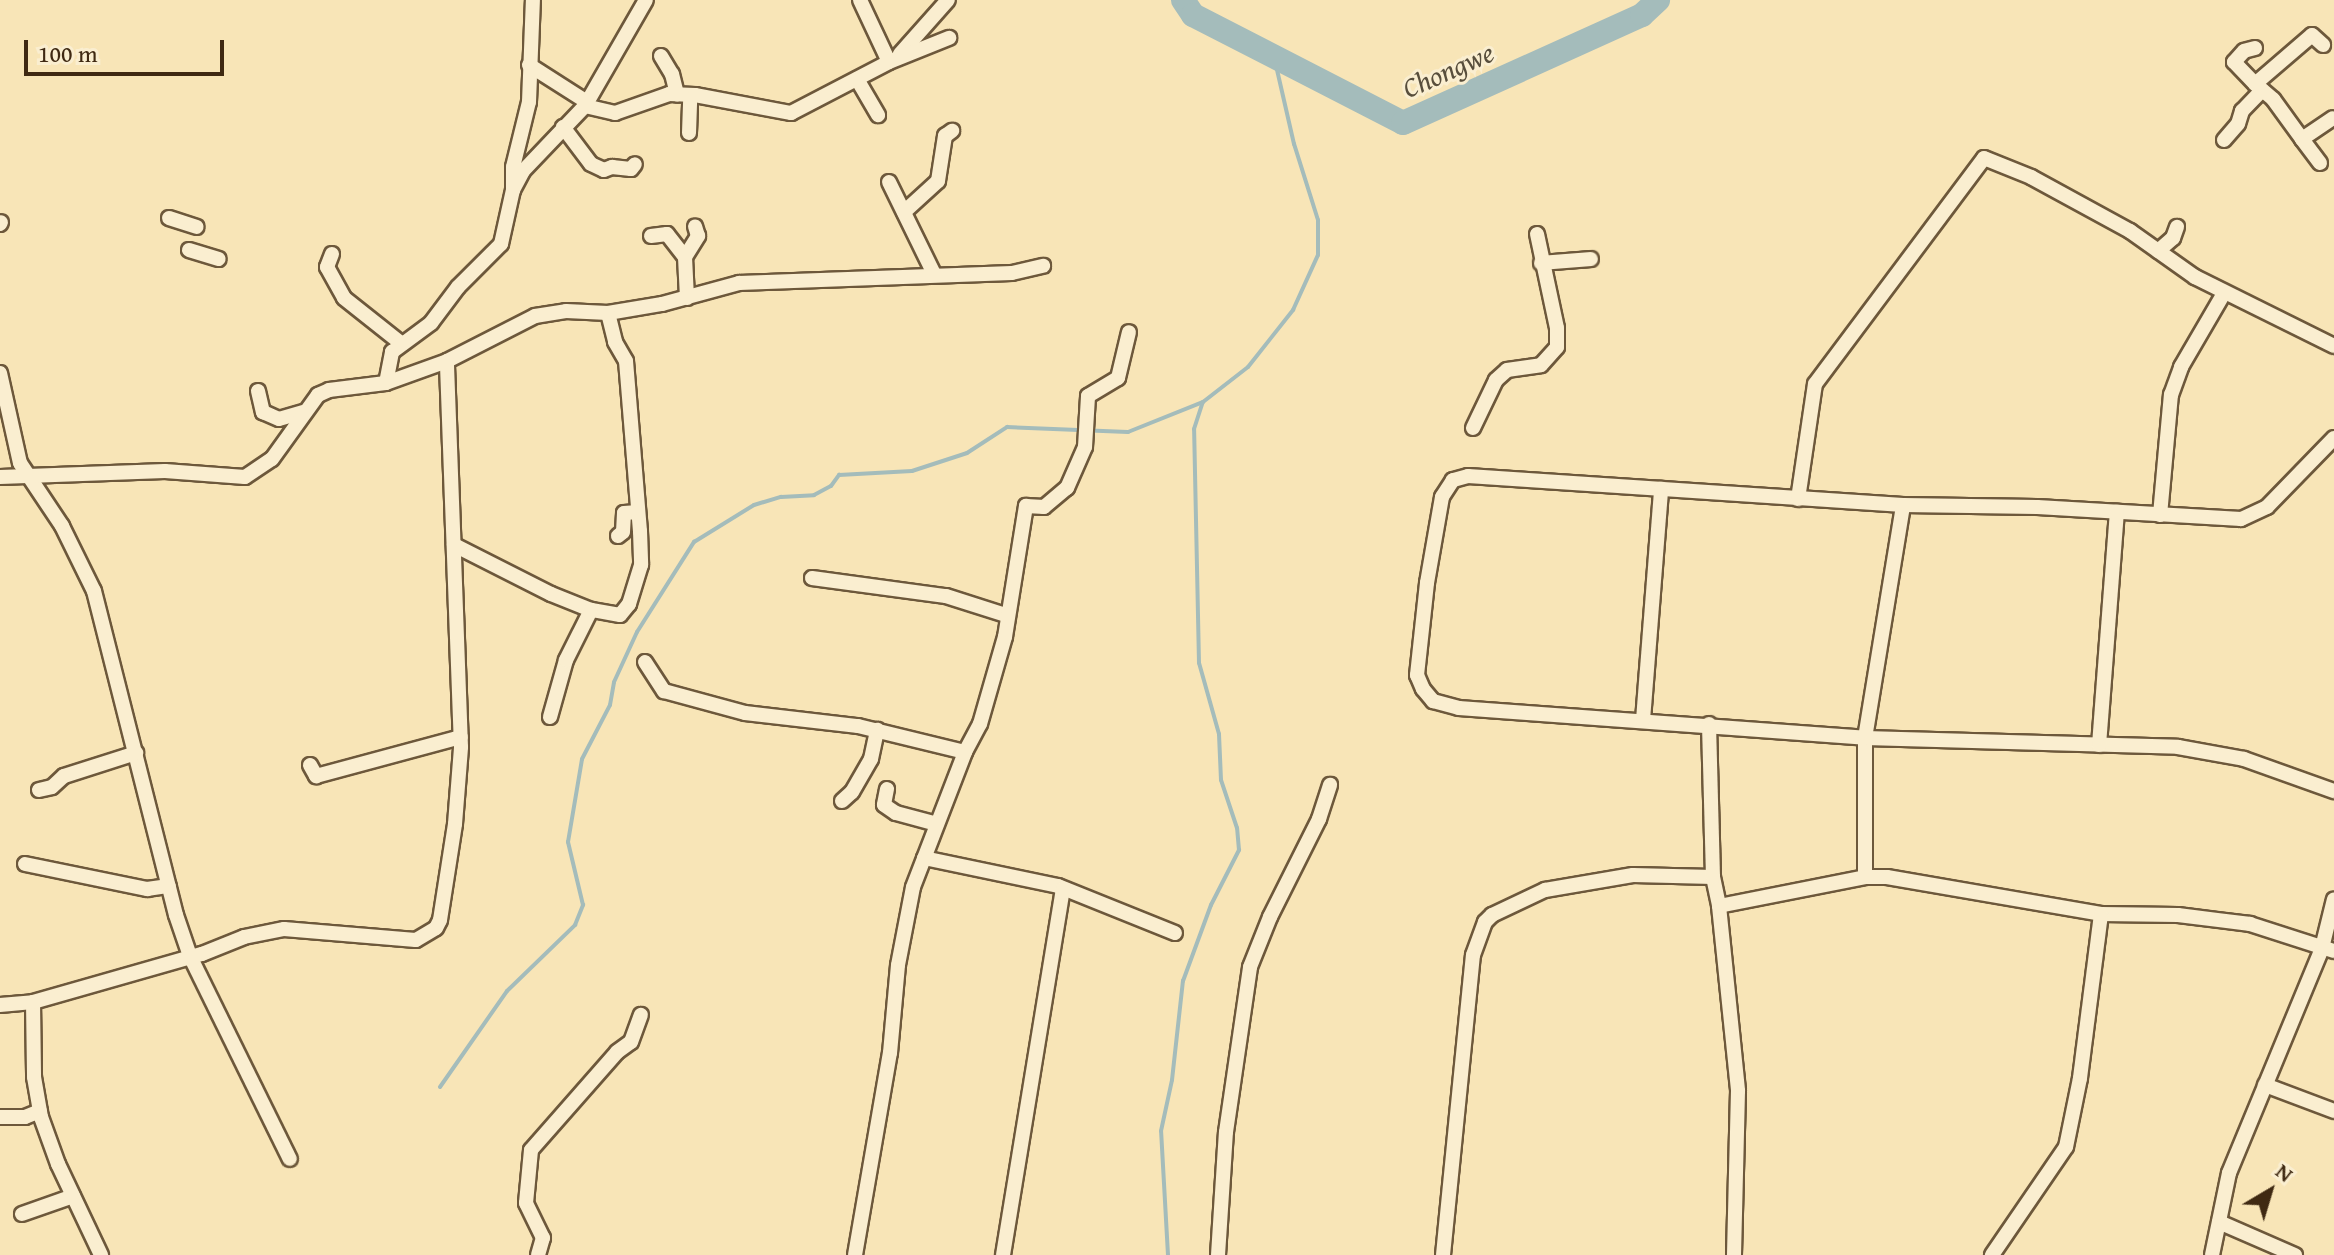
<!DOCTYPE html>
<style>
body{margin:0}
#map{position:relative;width:2334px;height:1255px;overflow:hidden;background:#f8e5b7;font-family:"Gentium Book Plus",serif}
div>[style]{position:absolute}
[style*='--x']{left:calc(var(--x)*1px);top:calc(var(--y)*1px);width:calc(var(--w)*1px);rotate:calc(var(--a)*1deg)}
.stream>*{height:4px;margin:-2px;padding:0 2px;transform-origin:2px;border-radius:2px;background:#a4bcbb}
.river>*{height:24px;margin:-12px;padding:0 12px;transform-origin:12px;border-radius:12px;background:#a4bcbb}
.roads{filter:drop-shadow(2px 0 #6d583b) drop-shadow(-2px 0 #6d583b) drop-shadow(0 2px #6d583b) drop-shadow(0 -2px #6d583b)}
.minor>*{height:14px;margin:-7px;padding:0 7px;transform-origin:7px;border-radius:7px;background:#faeed0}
span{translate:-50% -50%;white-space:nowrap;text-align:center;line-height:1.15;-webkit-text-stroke:6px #faeed0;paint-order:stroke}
.water-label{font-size:28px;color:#584e3c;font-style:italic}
.north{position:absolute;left:2230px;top:1151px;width:80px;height:80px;-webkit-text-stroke:6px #faeed0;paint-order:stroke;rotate:38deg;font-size:22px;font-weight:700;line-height:32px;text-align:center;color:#3f2912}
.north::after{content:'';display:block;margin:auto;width:28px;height:36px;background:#3f2912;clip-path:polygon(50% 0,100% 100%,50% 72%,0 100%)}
.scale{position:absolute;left:24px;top:40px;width:200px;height:36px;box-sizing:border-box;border:4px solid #3f2912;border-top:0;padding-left:10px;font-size:24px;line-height:28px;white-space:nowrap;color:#3f2912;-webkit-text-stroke:6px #faeed0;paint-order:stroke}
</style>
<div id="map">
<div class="stream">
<i style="--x:440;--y:1087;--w:117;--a:-55.1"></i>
<i style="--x:507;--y:991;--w:95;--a:-44.1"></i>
<i style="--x:575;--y:925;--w:22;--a:-68"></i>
<i style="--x:583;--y:905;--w:65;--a:-103.4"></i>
<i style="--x:568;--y:842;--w:84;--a:-80.4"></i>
<i style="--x:582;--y:759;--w:61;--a:-62.6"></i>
<i style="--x:610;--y:705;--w:23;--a:-80"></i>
<i style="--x:614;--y:682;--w:55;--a:-65.3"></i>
<i style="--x:637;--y:632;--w:107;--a:-57.7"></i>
<i style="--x:694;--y:542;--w:70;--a:-31.7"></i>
<i style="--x:754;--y:505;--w:28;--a:-17"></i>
<i style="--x:781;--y:497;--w:33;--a:-3"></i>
<i style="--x:814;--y:495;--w:19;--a:-28"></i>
<i style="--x:831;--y:486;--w:14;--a:-54"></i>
<i style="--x:839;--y:475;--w:73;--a:-3.1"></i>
<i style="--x:912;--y:471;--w:58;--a:-18.1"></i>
<i style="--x:967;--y:453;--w:48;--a:-33"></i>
<i style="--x:1007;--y:427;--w:121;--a:2.4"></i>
<i style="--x:1128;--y:432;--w:81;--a:-21.8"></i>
<i style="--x:1203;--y:402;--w:57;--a:-37.9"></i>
<i style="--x:1248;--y:367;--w:73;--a:-51.7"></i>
<i style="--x:1293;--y:310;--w:60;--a:-65.6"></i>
<i style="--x:1318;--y:255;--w:35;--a:-90"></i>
<i style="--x:1318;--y:220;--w:80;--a:-107.5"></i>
<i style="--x:1294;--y:144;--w:89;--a:-102.9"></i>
<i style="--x:1168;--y:1255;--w:124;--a:-93.2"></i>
<i style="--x:1161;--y:1131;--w:52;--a:-77.8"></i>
<i style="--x:1172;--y:1080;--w:100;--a:-83.7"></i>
<i style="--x:1183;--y:981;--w:81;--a:-69.8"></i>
<i style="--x:1211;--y:905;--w:62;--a:-63"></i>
<i style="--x:1239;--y:850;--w:22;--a:-95"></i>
<i style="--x:1237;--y:828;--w:51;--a:-108.4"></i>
<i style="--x:1221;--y:780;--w:46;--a:-92.5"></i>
<i style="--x:1219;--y:734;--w:74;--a:-105.7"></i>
<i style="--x:1199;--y:663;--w:234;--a:-91.2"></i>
<i style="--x:1194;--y:429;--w:28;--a:-72"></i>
</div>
<div class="river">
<i style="--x:1183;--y:0;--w:18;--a:56"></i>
<i style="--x:1193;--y:15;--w:236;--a:27.2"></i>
<i style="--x:1403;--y:123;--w:262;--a:-24.3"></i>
<i style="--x:1642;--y:15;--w:22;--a:-43"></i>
</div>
<div class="roads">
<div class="minor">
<i style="--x:860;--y:0;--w:68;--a:64.9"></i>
<i style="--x:2255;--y:48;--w:11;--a:165"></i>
<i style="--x:2244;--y:51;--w:15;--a:132"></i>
<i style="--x:2234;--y:62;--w:30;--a:46"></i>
<i style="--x:900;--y:54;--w:72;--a:-48.4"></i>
<i style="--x:661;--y:56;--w:21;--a:59"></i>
<i style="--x:672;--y:74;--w:21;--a:76"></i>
<i style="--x:529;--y:65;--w:69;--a:32.5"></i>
<i style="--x:857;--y:79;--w:42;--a:59.7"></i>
<i style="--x:585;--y:106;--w:122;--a:-60.1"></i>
<i style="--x:563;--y:127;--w:46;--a:52.9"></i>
<i style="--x:591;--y:164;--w:14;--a:25"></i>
<i style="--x:604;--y:170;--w:9;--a:-21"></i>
<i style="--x:612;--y:167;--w:19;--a:6"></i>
<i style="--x:631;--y:169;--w:6;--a:-51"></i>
<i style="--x:689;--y:133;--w:38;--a:-88"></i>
<i style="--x:2302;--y:139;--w:49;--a:-125.9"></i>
<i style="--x:2273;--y:99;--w:23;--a:-140"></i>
<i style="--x:2255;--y:84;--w:75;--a:-40.7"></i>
<i style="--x:2312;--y:35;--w:15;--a:42"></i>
<i style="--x:2224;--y:140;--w:21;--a:-49"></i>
<i style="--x:2238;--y:124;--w:14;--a:-73"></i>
<i style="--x:2242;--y:111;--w:29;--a:-46"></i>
<i style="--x:2320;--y:163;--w:30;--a:-127"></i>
<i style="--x:2302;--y:139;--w:37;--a:-34"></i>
<i style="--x:889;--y:182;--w:102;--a:63.9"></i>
<i style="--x:513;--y:190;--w:21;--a:-62"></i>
<i style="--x:523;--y:171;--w:90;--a:-46.4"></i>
<i style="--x:585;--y:106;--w:31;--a:13"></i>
<i style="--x:615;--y:113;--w:57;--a:-19.4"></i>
<i style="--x:669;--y:94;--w:26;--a:2"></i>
<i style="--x:695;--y:95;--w:98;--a:10.6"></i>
<i style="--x:791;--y:113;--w:110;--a:-27.5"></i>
<i style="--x:889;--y:62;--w:65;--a:-21.8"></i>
<i style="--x:904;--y:212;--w:46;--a:-42.4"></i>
<i style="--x:938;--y:181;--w:46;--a:-81.2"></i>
<i style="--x:945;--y:136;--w:9;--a:-36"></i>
<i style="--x:169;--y:218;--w:29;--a:18"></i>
<i style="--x:0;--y:224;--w:2;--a:-63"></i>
<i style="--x:651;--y:236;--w:16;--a:-7"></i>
<i style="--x:667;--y:234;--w:29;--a:52"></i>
<i style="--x:685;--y:257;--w:41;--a:87.2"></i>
<i style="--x:189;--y:250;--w:31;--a:17"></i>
<i style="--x:2158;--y:251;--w:20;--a:-41"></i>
<i style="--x:2173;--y:238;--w:12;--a:-70"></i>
<i style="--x:332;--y:254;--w:14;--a:111"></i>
<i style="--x:327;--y:267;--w:35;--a:61"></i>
<i style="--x:344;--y:298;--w:74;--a:38.4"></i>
<i style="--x:685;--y:257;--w:25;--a:-58"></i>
<i style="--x:698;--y:236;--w:10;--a:-107"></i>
<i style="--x:1541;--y:263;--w:50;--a:-4.6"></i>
<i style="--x:608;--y:313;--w:55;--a:-9.5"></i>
<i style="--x:662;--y:304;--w:80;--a:-15.3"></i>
<i style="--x:739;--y:283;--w:273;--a:-2.1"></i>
<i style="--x:1012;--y:273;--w:32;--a:-13"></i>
<i style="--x:0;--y:373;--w:92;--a:77.5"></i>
<i style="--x:20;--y:463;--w:76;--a:56.3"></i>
<i style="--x:62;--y:526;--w:72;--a:63.8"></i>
<i style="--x:94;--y:591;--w:334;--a:75.8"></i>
<i style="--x:176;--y:915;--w:43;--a:71.1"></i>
<i style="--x:190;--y:956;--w:226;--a:63.8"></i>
<i style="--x:386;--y:383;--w:32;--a:-79"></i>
<i style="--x:392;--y:352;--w:49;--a:-36.6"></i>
<i style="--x:431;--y:323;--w:45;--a:-53.1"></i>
<i style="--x:458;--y:287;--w:61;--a:-45"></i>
<i style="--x:501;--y:244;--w:55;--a:-77.5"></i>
<i style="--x:513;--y:190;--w:23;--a:-90"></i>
<i style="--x:513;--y:167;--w:67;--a:-76.2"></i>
<i style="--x:529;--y:102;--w:102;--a:-87.8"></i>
<i style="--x:258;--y:391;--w:22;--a:77"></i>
<i style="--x:263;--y:412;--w:17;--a:24"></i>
<i style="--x:279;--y:419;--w:26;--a:-16"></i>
<i style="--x:1473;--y:428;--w:53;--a:-64.4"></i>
<i style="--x:1496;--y:380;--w:15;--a:-42"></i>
<i style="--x:1507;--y:370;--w:34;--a:-8"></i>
<i style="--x:1541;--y:365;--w:24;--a:-48"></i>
<i style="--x:1557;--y:347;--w:19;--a:-90"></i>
<i style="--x:1557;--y:328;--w:96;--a:-102"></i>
<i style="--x:2334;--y:438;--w:96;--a:134.2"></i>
<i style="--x:2267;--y:507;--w:29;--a:155"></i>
<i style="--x:2241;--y:519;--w:204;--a:-176.6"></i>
<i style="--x:2037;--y:507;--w:134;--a:-179.1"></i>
<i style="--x:1903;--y:505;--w:436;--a:-176.2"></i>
<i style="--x:1468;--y:476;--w:16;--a:165"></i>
<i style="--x:1453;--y:480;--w:20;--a:123"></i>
<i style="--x:1442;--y:497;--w:87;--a:99.9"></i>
<i style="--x:1427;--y:583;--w:93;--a:96.2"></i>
<i style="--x:1417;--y:675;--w:15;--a:67"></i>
<i style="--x:1423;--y:689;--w:16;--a:50"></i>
<i style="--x:1433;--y:701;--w:27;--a:15"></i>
<i style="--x:1459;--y:708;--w:407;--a:4.2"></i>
<i style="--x:1865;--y:738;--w:313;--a:1.6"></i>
<i style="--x:2178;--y:747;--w:67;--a:10.3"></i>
<i style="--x:2244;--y:759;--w:96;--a:19.6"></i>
<i style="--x:0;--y:477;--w:165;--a:-2.1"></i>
<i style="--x:165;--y:471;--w:80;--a:4.3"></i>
<i style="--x:245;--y:477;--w:32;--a:-34"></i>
<i style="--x:272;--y:459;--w:79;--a:-54.3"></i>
<i style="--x:318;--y:395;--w:12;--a:-24"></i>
<i style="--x:329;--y:390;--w:57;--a:-7"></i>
<i style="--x:386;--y:383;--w:65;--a:-19.8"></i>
<i style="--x:447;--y:361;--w:99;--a:-27.1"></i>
<i style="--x:535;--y:316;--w:31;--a:-9"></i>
<i style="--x:566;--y:311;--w:42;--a:2.7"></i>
<i style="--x:608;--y:313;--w:30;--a:76"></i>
<i style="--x:615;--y:342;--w:22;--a:60"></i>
<i style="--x:626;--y:361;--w:171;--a:85.3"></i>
<i style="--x:640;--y:531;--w:34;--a:88"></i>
<i style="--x:641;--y:565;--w:41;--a:107.1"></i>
<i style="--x:629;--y:604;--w:14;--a:129"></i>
<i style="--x:620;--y:615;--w:29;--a:-170"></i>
<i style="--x:591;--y:610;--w:43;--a:-158.2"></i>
<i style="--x:551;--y:594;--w:109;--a:-153.2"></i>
<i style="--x:1798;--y:499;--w:116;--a:-81.6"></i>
<i style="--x:1815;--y:384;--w:282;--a:-53.2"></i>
<i style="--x:1984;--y:158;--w:51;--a:22"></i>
<i style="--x:2031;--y:177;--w:113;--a:28.6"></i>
<i style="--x:2130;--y:231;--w:80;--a:35.3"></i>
<i style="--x:2195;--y:277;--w:155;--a:26.4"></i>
<i style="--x:2160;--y:515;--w:121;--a:-84.8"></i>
<i style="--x:2171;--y:395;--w:30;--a:-70"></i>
<i style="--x:2181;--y:367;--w:86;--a:-59.8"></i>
<i style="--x:618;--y:536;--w:6;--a:-39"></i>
<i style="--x:623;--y:532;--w:19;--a:-87"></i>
<i style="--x:624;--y:513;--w:14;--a:-4"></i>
<i style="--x:812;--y:578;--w:135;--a:7.7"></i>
<i style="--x:946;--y:596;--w:63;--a:17.6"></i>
<i style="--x:645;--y:662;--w:35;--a:57"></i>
<i style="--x:664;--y:691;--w:84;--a:15.2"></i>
<i style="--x:745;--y:713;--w:114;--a:6.6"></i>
<i style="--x:858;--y:726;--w:110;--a:13.7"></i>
<i style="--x:550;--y:717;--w:59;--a:-74.3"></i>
<i style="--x:566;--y:660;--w:56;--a:-63.4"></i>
<i style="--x:1643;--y:720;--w:232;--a:-85.5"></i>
<i style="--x:2099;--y:745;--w:234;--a:-85.6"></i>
<i style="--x:310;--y:765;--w:13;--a:61"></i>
<i style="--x:316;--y:776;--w:150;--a:-15.1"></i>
<i style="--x:887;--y:789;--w:16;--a:101"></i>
<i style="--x:884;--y:805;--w:14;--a:34"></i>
<i style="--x:896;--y:813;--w:42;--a:15"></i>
<i style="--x:39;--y:790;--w:13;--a:-13"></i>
<i style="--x:52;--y:787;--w:16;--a:-43"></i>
<i style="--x:64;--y:776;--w:76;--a:-17.7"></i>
<i style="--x:842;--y:801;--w:13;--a:-42"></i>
<i style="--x:852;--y:792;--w:38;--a:-60"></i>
<i style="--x:871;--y:759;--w:30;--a:-78"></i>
<i style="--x:924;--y:858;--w:137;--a:11.8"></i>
<i style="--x:1058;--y:886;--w:126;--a:21.9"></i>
<i style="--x:25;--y:864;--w:125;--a:11.6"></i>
<i style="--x:147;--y:889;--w:22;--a:-8"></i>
<i style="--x:1713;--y:877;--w:30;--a:78"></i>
<i style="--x:1719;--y:906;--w:186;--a:84.1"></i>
<i style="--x:1738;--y:1091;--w:164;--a:91.4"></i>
<i style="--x:1865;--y:877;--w:139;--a:-90"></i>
<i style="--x:1865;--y:738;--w:236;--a:-80.7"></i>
<i style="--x:1719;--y:906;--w:149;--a:-11.2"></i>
<i style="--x:1865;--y:877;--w:22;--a:0"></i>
<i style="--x:1887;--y:877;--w:217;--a:9.8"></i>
<i style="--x:2101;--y:914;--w:77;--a:0.7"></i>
<i style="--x:2178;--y:915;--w:73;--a:7.1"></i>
<i style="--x:2250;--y:924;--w:88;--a:17.8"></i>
<i style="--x:33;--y:1002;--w:75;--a:89.2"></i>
<i style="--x:34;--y:1077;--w:41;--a:80.1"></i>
<i style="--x:41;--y:1117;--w:50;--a:70.1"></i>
<i style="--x:58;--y:1164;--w:101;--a:64.7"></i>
<i style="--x:0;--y:1005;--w:33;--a:-5"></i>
<i style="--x:33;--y:1002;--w:176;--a:-15.9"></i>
<i style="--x:202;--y:954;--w:45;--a:-22"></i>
<i style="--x:244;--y:937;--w:41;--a:-11.3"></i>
<i style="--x:284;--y:929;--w:132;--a:4.8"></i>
<i style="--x:416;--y:940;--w:23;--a:-31"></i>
<i style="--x:436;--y:928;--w:9;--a:-63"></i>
<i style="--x:440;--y:920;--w:97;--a:-81.1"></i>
<i style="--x:455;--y:824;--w:77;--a:-85.5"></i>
<i style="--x:461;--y:747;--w:386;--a:-92.1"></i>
<i style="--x:2265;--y:1085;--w:74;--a:20.6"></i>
<i style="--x:0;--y:1117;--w:25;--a:0"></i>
<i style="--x:25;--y:1117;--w:16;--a:-22"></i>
<i style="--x:22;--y:1214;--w:54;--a:-19.4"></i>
<i style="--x:2219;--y:1222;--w:83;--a:23.5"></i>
<i style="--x:538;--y:1255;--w:18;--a:-74"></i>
<i style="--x:543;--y:1238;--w:39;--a:-116"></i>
<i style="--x:526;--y:1203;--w:53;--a:-84.6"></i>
<i style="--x:531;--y:1150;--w:130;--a:-48.7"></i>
<i style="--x:617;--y:1052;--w:17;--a:-36"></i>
<i style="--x:631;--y:1042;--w:29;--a:-70"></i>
<i style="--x:855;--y:1255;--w:205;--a:-80.2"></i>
<i style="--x:890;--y:1053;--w:88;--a:-84.8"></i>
<i style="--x:898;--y:965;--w:79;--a:-79.1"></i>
<i style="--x:913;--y:887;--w:145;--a:-68.9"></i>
<i style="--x:965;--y:752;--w:32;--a:-62"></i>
<i style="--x:980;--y:724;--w:91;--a:-74"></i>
<i style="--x:1005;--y:637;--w:133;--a:-80.9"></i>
<i style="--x:1026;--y:506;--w:18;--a:3"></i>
<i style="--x:1044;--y:507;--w:30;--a:-40"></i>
<i style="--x:1067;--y:488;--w:45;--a:-66.3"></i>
<i style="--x:1085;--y:447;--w:51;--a:-86.6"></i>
<i style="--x:1088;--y:396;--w:35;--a:-31"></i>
<i style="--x:1118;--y:378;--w:47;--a:-76.6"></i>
<i style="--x:1003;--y:1255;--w:371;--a:-80.7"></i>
<i style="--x:1218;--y:1255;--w:123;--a:-86.3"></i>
<i style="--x:1226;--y:1132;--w:167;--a:-81.7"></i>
<i style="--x:1250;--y:967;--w:54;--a:-68.2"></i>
<i style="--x:1270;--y:917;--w:110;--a:-63.4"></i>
<i style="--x:1319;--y:819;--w:36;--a:-72"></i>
<i style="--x:1443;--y:1255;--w:301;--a:-84.3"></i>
<i style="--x:1473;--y:955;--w:35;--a:-70"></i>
<i style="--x:1485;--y:922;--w:10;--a:-45"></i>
<i style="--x:1492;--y:915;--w:59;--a:-25.3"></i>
<i style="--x:1545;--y:890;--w:89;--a:-9.7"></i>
<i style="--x:1633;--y:875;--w:80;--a:1.4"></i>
<i style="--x:1713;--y:877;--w:153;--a:-91.5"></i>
<i style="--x:1992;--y:1255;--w:131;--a:-55.6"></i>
<i style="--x:2066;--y:1147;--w:70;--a:-78.5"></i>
<i style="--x:2080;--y:1078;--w:165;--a:-82.7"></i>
<i style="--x:2212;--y:1255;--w:84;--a:-78.3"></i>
<i style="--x:2229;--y:1173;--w:243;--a:-67.5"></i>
<i style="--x:2322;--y:948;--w:50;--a:-76.2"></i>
</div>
</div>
<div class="water-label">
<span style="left:1448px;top:70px;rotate:-24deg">Chongwe</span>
</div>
<div class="north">N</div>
<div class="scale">100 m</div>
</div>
